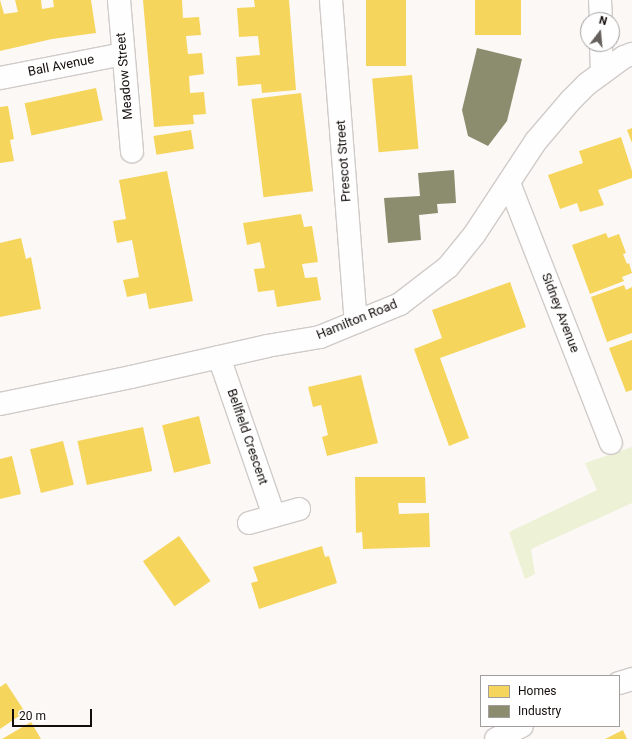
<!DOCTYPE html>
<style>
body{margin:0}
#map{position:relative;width:632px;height:739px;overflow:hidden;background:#fcf8f6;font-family:Roboto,sans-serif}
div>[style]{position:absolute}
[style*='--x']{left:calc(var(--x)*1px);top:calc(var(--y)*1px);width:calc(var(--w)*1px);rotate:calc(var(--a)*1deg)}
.green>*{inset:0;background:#edf1d5}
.homes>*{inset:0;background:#f6d55c;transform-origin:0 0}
.industry>*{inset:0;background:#8c8c6e}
.roads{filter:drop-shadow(1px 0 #d0cbc8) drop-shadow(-1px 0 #d0cbc8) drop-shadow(0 1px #d0cbc8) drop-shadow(0 -1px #d0cbc8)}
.minor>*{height:22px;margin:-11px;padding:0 11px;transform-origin:11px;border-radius:11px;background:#fffefe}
span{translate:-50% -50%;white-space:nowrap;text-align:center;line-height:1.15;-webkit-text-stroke:4px #fff;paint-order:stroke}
.street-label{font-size:13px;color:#130d0b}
.legend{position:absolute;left:480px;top:675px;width:140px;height:52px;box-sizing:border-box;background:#fff;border:1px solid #a19e9d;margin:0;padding:5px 7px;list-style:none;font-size:12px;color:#130d0b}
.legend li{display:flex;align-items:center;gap:8px;height:20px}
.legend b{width:20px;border:1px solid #a19e9d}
.north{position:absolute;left:580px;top:12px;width:40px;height:40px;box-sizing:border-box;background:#fff;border:1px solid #a19e9d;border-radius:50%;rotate:16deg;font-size:11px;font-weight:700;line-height:16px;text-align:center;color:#130d0b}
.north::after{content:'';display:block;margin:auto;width:14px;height:18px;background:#655f5d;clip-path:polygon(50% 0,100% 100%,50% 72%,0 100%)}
.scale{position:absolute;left:12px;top:709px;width:80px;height:18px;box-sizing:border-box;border:2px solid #130d0b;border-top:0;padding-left:5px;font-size:12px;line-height:14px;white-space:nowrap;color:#130d0b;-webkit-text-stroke:3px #fff;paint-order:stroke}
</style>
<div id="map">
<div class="green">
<i style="clip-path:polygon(632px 447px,632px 503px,531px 549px,535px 574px,525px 579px,509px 532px,597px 490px,585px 463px)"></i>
</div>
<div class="homes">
<i style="clip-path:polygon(0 0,4px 14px,18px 12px,15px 0,41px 0,42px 9px,54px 7px,53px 0,91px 0,96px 33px,52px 39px,0 51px)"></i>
<i style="clip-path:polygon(143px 0,182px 0,183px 18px,199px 17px,201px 35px,186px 36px,188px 54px,202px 53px,204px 74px,189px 76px,190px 93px,204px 92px,206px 114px,193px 115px,194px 124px,154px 127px)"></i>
<i style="clip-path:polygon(254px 0,289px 0,296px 90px,262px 93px,261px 84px,238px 86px,236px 57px,260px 55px,258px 36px,239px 37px,237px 8px,255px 7px)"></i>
<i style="left:366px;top:0;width:40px;height:66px"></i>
<i style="left:475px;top:0;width:46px;height:35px"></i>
<i style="left:412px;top:75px;width:74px;height:40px;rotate:85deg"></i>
<i style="left:96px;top:88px;width:33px;height:73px;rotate:78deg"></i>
<i style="left:301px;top:93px;width:99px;height:50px;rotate:83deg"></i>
<i style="clip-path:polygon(8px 106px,14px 139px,10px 140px,14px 161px,0 163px,0 107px)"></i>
<i style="clip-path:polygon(632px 128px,632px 143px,627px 130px)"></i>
<i style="left:191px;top:130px;width:19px;height:38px;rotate:81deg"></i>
<i style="clip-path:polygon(621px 137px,632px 171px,632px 178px,598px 190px,604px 205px,580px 212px,577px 203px,560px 209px,548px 175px,583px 163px,579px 151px)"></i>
<i style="clip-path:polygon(167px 171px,193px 301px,149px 309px,146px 293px,127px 297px,123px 280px,139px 277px,132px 240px,117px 243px,113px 221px,126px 219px,119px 180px)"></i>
<i style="clip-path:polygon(301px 214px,304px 227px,312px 226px,318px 262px,302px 264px,305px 278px,317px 277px,321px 300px,277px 307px,274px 290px,258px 292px,254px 269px,265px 268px,260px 242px,247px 245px,243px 223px)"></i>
<i style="clip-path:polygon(606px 233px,608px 238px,619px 234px,626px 253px,623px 254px,627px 264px,629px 263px,632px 273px,622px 277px,624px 281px,590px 294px,572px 245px)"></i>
<i style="clip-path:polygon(21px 238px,26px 259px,31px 257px,41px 309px,0 317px,0 243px)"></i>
<i style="clip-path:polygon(510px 282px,526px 327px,440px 358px,469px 438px,449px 446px,414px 349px,442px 338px,432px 310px)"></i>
<i style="clip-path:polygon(624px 285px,626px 290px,632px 287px,632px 333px,607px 342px,591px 297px)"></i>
<i style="clip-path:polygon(632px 340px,632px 390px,626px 392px,609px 348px)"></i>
<i style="clip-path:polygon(361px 375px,378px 443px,327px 456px,322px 437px,328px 435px,321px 405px,313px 407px,308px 387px)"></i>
<i style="left:199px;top:416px;width:49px;height:38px;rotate:76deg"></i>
<i style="left:143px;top:427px;width:45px;height:67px;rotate:78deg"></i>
<i style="left:63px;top:441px;width:45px;height:34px;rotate:76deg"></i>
<i style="clip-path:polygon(12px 456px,21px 494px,0 499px,0 459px)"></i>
<i style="clip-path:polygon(355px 477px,425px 477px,426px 503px,398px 503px,399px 514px,429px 513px,430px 547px,363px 549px,362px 532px,356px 533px)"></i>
<i style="left:179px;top:536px;width:55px;height:44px;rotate:55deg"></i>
<i style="clip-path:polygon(322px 546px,325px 557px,329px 556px,337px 583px,259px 609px,251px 583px,258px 581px,253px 567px)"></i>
<i style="clip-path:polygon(6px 683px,25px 712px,0 729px,0 687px)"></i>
<i style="clip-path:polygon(31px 722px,41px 739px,2px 739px)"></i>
<i style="clip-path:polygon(623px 730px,627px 739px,605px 739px)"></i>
</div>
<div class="industry">
<i style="clip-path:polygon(477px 48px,522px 59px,507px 121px,488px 146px,468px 136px,462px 110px)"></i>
<i style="clip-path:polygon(454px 170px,456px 203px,437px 204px,438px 213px,419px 215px,421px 240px,388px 243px,384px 198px,420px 196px,418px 173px)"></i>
</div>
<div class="roads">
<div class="minor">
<i style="--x:119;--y:0;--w:152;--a:85.1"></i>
<i style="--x:331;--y:0;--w:323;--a:85.6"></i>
<i style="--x:600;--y:0;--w:20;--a:87"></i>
<i style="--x:601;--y:44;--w:29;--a:88"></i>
<i style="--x:0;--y:78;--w:125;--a:-11"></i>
<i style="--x:509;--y:183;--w:279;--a:68.6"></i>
<i style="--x:219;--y:357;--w:168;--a:70.9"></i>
<i style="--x:0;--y:404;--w:134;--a:-11.6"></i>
<i style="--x:131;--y:377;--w:139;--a:-12.8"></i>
<i style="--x:267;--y:346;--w:54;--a:-9.6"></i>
<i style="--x:320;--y:337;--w:87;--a:-22.4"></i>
<i style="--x:400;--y:304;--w:61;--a:-37.6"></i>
<i style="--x:448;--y:267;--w:41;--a:-50.9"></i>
<i style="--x:474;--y:235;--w:113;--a:-56.6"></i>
<i style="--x:536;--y:141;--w:54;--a:-49.5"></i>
<i style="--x:571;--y:100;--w:23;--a:-45"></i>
<i style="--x:587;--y:84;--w:46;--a:-36.1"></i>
<i style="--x:624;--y:57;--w:9;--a:-21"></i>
<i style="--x:249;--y:523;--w:52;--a:-15.6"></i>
<i style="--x:619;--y:683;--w:14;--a:-17"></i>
<i style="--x:496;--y:739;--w:29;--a:-27"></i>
</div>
</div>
<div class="street-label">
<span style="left:61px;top:66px;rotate:-11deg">Ball Avenue</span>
<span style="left:125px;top:76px;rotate:-95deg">Meadow Street</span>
<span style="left:344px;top:161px;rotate:-94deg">Prescot Street</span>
<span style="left:560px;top:313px;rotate:69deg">Sidney Avenue</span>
<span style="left:357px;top:320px;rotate:-22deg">Hamilton Road</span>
<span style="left:247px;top:437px;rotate:71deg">Bellfield Crescent</span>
</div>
<ul class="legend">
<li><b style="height:11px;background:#f6d55c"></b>Homes</li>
<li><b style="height:11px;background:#8c8c6e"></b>Industry</li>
</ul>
<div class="north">N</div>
<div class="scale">20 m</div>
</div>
